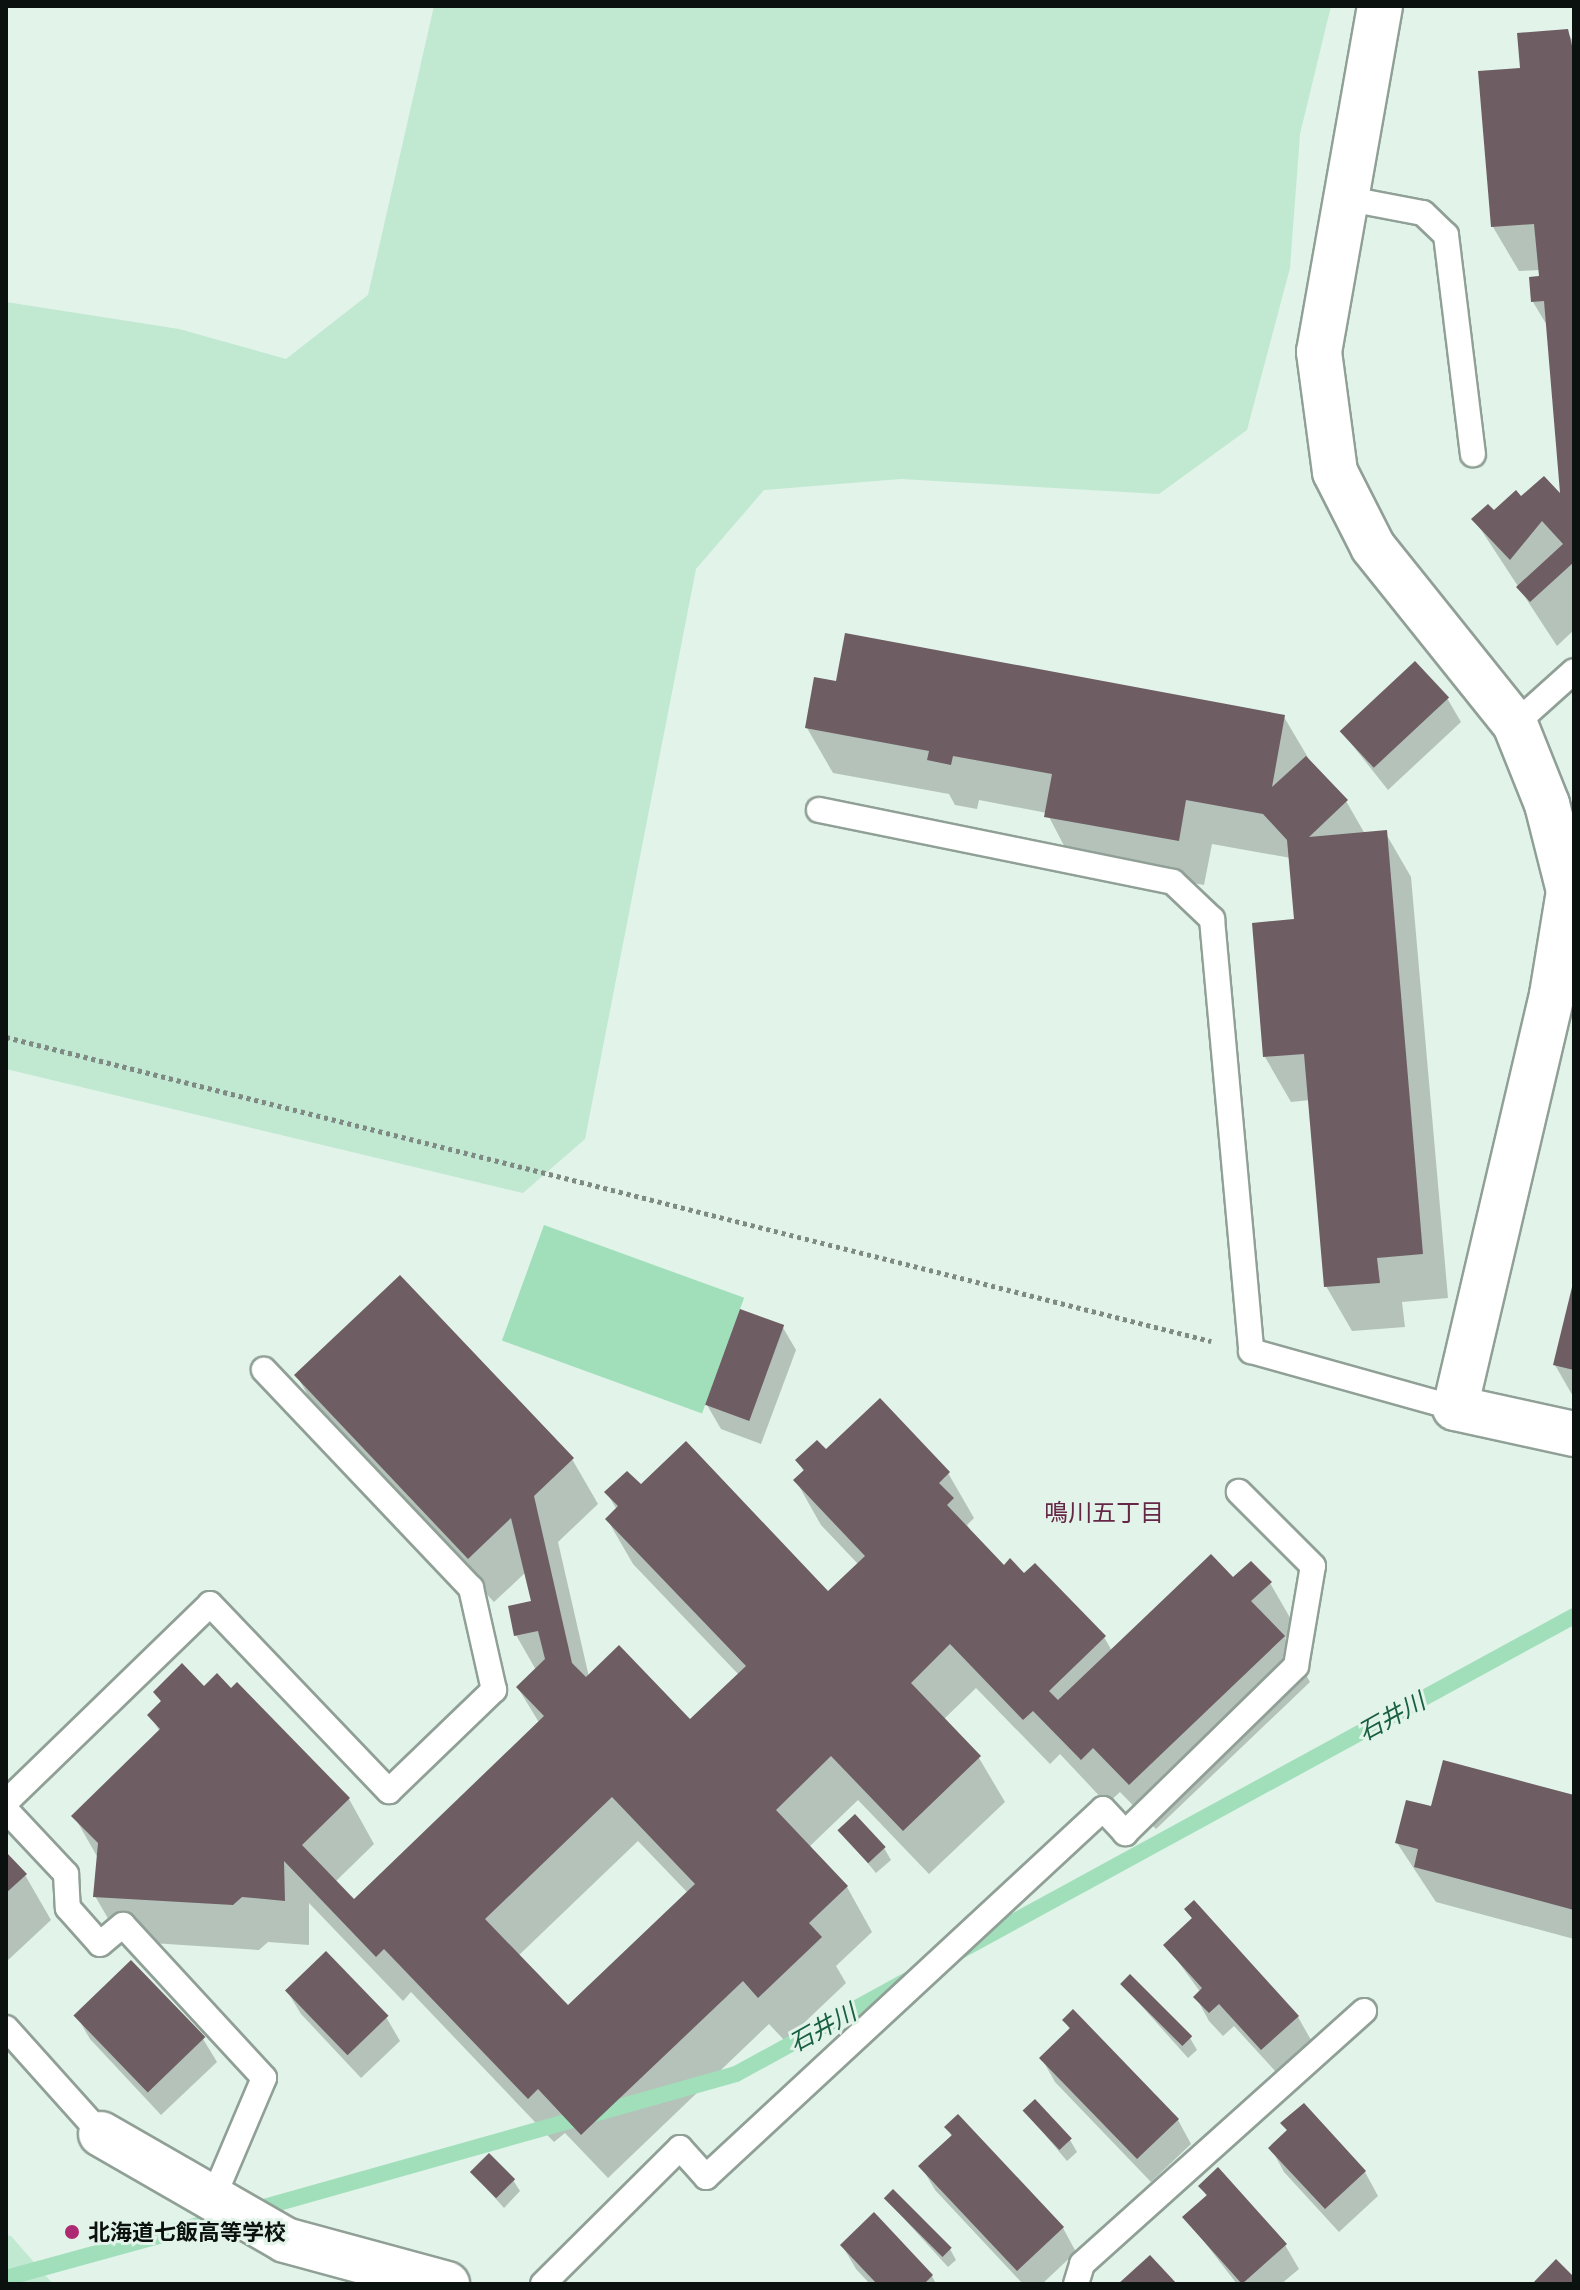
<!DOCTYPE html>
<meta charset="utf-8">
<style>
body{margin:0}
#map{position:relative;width:1580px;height:2290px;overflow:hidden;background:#e2f3e9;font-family:"Noto Sans","Noto Sans JP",sans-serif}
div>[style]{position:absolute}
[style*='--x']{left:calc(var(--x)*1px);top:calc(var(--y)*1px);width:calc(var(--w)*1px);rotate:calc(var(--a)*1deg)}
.green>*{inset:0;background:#c1e8d1}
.water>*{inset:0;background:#a1dfbb;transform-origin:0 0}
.shadow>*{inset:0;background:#0003}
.stream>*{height:16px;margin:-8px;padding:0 8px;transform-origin:8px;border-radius:8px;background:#a1dfbb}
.building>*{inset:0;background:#6e5e64;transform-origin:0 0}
.path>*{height:5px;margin-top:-2.5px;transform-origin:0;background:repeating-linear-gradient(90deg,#7e8a83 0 4px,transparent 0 8px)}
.roads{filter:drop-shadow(2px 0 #90a096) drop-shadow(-2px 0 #90a096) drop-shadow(0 2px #90a096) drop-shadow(0 -2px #90a096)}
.lane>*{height:24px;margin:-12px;padding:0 12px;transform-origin:12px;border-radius:12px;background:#fff}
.street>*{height:44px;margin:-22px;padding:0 22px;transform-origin:22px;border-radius:22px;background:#fff}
.secondary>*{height:44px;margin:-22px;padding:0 22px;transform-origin:22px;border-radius:22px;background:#fff}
.dots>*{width:22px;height:22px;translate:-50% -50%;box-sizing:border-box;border:4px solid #e2f3e9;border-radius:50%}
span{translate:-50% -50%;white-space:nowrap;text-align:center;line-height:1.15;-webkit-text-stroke:6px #e2f3e9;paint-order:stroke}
.poi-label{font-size:22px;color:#0b110e;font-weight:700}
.left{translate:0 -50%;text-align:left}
.neighbourhood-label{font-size:24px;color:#662646}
.water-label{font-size:24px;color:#18603f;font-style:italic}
.frame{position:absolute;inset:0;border:8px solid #0b110e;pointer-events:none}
</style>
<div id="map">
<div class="green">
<i style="clip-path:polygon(434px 6px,1331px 6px,1300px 134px,1290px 268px,1247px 430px,1159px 494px,901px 479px,764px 490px,696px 569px,585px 1139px,523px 1193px,6px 1069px,6px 302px,179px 329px,286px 359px,368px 295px)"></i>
<i style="clip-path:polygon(6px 2235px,11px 2236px,53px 2284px,6px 2284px)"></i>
</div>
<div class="water">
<i style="left:544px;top:1225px;width:213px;height:123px;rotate:20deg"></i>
</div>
<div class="shadow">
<i style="clip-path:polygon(1567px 31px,1574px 43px,1574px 630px,1557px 646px,1474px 519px,1521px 499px,1562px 499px,1548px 327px,1533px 302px,1540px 270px,1519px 271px,1493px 227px,1522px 70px)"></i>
<i style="clip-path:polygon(838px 683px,1284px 717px,1310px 761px,1346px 801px,1365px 834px,1385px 832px,1411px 877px,1448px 1298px,1402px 1302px,1405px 1327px,1352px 1331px,1326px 1286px,1310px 1100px,1291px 1102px,1265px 1057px,1296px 921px,1291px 858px,1212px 844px,1204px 885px,1072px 861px,1047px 813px,979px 800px,977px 809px,955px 805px,949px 794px,833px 773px,807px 728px)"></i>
<i style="clip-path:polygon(1447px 698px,1461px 722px,1388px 790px,1342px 732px)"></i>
<i style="clip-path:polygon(1574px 1286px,1574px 1398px,1555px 1365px)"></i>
<i style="clip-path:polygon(782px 1326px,796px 1350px,761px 1444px,721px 1429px,707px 1405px)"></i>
<i style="clip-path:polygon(evenodd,297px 1376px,572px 1459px,598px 1504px,558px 1542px,589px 1677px,690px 1722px,739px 1675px,633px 1564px,607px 1519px,617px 1510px,607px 1493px,641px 1487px,828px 1594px,859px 1565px,821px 1525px,796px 1481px,804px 1472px,798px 1461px,826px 1452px,948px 1473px,974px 1518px,967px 1525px,972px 1533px,1004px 1567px,1104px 1637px,1112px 1651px,1233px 1580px,1270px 1583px,1296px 1628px,1285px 1638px,1310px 1682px,1156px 1829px,1120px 1792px,1107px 1804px,1060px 1754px,1050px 1764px,976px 1688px,943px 1720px,979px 1758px,1005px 1802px,929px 1874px,858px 1800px,809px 1847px,847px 1887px,872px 1932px,836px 1966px,846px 1983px,785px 2041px,769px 2024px,608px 2178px,565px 2133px,554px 2142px,411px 1992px,403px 2001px,309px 1903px,309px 1945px,268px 1942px,259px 1950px,121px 1941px,95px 1896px,98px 1858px,74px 1816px,160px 1732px,150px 1715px,162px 1703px,155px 1692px,204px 1689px,349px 1799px,374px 1844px,335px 1882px,353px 1902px,540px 1724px,518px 1688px,536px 1670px,516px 1635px,533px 1603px,526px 1572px,494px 1602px,322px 1420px,297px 1376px,638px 1841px,688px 1893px,568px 2008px,518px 1956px,638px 1841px)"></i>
<i style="clip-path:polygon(1574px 1797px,1574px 1939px,1436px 1902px,1397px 1843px,1432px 1809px)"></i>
<i style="clip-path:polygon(840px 1830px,884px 1848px,891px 1860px,876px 1873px)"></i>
<i style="clip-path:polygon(6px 1855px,25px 1875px,51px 1920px,6px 1962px)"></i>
<i style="clip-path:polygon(1187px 1910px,1298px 2017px,1311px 2040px,1276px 2072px,1234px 2026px,1223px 2036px,1209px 2021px,1196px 1997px,1201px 1993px,1166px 1945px,1193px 1920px)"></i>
<i style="clip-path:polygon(1122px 1984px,1190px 2038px,1197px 2050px,1188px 2058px)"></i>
<i style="clip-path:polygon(287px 1991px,386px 2017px,400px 2041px,361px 2078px,301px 2014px)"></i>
<i style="clip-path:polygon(76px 2015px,203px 2039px,217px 2062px,161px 2115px,90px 2039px)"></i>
<i style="clip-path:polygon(1065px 2021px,1178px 2120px,1191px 2144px,1151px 2182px,1055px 2082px,1042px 2059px,1070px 2030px)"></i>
<i style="clip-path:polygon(1303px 2106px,1365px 2172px,1378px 2196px,1339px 2232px,1284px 2172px,1271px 2148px,1288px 2132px,1283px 2124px)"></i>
<i style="clip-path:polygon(1025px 2111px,1070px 2140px,1077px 2152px,1067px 2161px)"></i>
<i style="clip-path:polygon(947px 2127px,1063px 2228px,1076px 2252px,1042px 2284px,1023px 2284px,935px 2190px,921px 2166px,952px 2137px)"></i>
<i style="clip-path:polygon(472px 2172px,513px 2180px,520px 2191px,504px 2208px)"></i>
<i style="clip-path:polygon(1201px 2186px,1285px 2245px,1299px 2269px,1281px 2284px,1237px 2284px,1185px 2217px,1207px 2197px)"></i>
<i style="clip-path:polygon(886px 2199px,950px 2249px,956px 2260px,948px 2267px)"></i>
<i style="clip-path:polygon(874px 2215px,932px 2276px,936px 2284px,870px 2284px,856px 2269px,842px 2245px)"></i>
</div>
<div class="stream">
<i style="--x:960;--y:1951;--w:699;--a:-28.62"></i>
<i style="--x:250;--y:2211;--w:505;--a:-15.74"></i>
<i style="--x:736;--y:2074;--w:196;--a:-28.7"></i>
<i style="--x:6;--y:2278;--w:230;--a:-15.4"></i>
</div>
<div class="building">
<i style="clip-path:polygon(1568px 29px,1574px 54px,1574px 562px,1530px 602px,1516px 587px,1563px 544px,1542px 521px,1510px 560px,1471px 519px,1488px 504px,1494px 510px,1516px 490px,1521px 496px,1544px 476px,1560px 493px,1544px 301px,1531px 302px,1529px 277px,1539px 276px,1534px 224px,1491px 227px,1478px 71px,1520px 68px,1517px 33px)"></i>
<i style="clip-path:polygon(845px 633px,1285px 715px,1272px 787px,1306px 756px,1348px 800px,1309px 837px,1387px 830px,1423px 1254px,1377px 1258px,1380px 1283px,1324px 1287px,1304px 1054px,1263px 1057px,1252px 923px,1294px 919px,1287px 840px,1263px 814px,1186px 800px,1179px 841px,1044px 817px,1052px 774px,953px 756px,951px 765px,927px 760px,929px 751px,805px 728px,814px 677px,836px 681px)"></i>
<i style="left:1415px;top:661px;width:50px;height:103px;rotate:47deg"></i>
<i style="clip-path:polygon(evenodd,400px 1275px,574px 1458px,534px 1496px,572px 1663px,586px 1677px,619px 1645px,690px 1719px,746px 1666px,605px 1519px,618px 1506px,604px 1492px,627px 1471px,641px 1484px,686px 1441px,828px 1591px,865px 1556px,793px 1480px,804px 1470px,795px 1460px,817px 1440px,826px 1449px,880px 1398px,950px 1472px,939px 1483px,954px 1498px,947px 1505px,1004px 1565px,1010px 1558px,1024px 1573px,1035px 1563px,1106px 1636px,1049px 1691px,1058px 1700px,1211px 1554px,1233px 1577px,1251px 1561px,1272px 1582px,1251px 1601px,1285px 1636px,1129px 1785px,1093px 1748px,1081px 1760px,1033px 1711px,1023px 1720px,950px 1644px,911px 1683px,981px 1756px,903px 1831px,831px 1756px,776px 1810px,848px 1886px,809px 1923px,822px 1937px,758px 1998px,743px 1981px,581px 2135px,538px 2089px,528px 2099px,384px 1949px,376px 1957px,284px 1861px,285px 1901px,242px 1897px,233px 1905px,93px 1897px,98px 1843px,71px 1816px,160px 1729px,147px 1715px,161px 1701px,153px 1692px,182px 1663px,204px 1686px,217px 1673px,231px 1688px,237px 1682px,350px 1798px,302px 1845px,354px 1899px,544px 1716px,516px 1687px,545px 1659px,538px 1631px,514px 1636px,508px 1606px,531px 1601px,511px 1518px,468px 1559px,294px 1375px,400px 1275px,612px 1797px,695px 1884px,568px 2005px,485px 1919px,612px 1797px)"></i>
<i style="clip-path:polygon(1573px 1283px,1574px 1283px,1574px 1370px,1553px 1365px)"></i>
<i style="left:740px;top:1309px;width:47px;height:102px;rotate:20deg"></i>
<i style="clip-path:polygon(1443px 1760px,1574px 1795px,1574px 1910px,1414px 1867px,1418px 1849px,1395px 1843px,1406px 1800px,1431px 1806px)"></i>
<i style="left:855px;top:1814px;width:45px;height:24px;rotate:47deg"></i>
<i style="clip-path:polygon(6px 1852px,27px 1874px,6px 1893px)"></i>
<i style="clip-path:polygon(1194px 1900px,1299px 2016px,1261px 2050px,1219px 2004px,1209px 2013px,1193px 1997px,1202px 1988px,1163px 1945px,1192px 1918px,1184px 1909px)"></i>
<i style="left:326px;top:1951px;width:90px;height:57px;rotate:46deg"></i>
<i style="left:131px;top:1960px;width:107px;height:80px;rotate:46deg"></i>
<i style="left:1130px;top:1974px;width:88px;height:14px;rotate:45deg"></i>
<i style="clip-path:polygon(1073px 2009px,1179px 2119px,1137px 2159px,1039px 2058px,1070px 2028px,1062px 2020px)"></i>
<i style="left:1035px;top:2099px;width:54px;height:17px;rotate:47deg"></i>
<i style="clip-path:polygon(1304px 2103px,1366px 2171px,1325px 2209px,1268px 2148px,1287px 2130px,1280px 2123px)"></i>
<i style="clip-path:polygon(958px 2114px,1064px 2227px,1017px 2271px,918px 2166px,952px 2135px,944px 2127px)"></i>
<i style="left:489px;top:2153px;width:37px;height:27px;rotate:45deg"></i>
<i style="clip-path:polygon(1218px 2167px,1287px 2244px,1242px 2284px,1182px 2217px,1207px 2195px,1198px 2186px)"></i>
<i style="left:893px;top:2189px;width:83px;height:13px;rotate:45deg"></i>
<i style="clip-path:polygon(874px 2212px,933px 2275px,924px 2284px,877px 2284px,840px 2245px)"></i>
<i style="clip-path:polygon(1150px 2255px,1177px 2284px,1118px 2284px)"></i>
<i style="clip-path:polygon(1556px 2259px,1574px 2277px,1574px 2284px,1532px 2284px)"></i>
</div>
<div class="path">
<i style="--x:6;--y:1037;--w:1243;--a:14.16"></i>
</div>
<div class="roads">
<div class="lane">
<i style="--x:1344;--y:198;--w:80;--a:10.8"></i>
<i style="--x:1423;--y:213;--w:32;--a:44"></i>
<i style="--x:1446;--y:235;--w:221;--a:83"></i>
<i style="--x:1515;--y:724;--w:79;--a:-41.9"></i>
<i style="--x:819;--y:810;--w:361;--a:11.5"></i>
<i style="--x:1173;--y:882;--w:54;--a:43.5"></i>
<i style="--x:1212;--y:919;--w:434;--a:84.8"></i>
<i style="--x:1251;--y:1351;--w:212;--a:15.6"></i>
<i style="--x:6;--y:1802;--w:284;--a:-44.1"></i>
<i style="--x:210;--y:1604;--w:259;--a:46.3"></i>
<i style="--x:389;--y:1791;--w:146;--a:-43.9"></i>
<i style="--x:494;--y:1690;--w:105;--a:-102.7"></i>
<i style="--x:471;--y:1588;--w:301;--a:-133.5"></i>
<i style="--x:6;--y:1810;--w:88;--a:46.8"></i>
<i style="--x:66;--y:1874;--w:34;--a:87"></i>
<i style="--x:68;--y:1908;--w:48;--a:48.4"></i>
<i style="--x:100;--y:1944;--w:30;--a:-40"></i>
<i style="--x:123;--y:1925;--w:208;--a:47.3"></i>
<i style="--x:264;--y:2078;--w:130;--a:113"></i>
<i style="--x:6;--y:2028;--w:142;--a:48.1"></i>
<i style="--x:543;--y:2284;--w:193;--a:-44.8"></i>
<i style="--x:680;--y:2148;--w:39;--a:48"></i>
<i style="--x:706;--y:2177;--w:541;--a:-42.83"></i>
<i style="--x:1103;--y:1809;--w:33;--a:47"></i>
<i style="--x:1125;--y:1833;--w:239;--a:-44.3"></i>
<i style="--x:1296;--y:1666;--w:101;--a:-80.4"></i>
<i style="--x:1313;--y:1566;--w:105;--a:-135"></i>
<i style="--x:1076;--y:2284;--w:21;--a:-73"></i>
<i style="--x:1082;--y:2264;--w:379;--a:-41.9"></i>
</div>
<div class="street">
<i style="--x:1455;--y:1408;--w:122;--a:12.3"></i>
<i style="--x:101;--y:2134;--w:212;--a:29.9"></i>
<i style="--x:285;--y:2240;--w:168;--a:15.2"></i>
</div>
<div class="secondary">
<i style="--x:1380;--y:6;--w:351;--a:100"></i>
<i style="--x:1319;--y:352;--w:121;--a:82.4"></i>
<i style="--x:1335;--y:472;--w:84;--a:63.1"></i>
<i style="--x:1373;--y:547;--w:227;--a:51.3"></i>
<i style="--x:1515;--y:724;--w:86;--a:68.2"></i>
<i style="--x:1547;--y:804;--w:90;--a:75.8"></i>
<i style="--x:1569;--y:891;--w:105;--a:99.3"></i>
<i style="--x:1552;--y:995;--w:424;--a:103.2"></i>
</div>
</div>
<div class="dots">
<i style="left:72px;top:2232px;background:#ad2971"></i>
</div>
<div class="poi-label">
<span class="left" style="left:88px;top:2232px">北海道七飯高等学校</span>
</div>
<div class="neighbourhood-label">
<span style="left:1104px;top:1512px">鳴川五丁目</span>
</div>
<div class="water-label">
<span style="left:1391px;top:1716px;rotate:-29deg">石井川</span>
<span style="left:822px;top:2027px;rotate:-29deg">石井川</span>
</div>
<div class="frame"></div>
</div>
